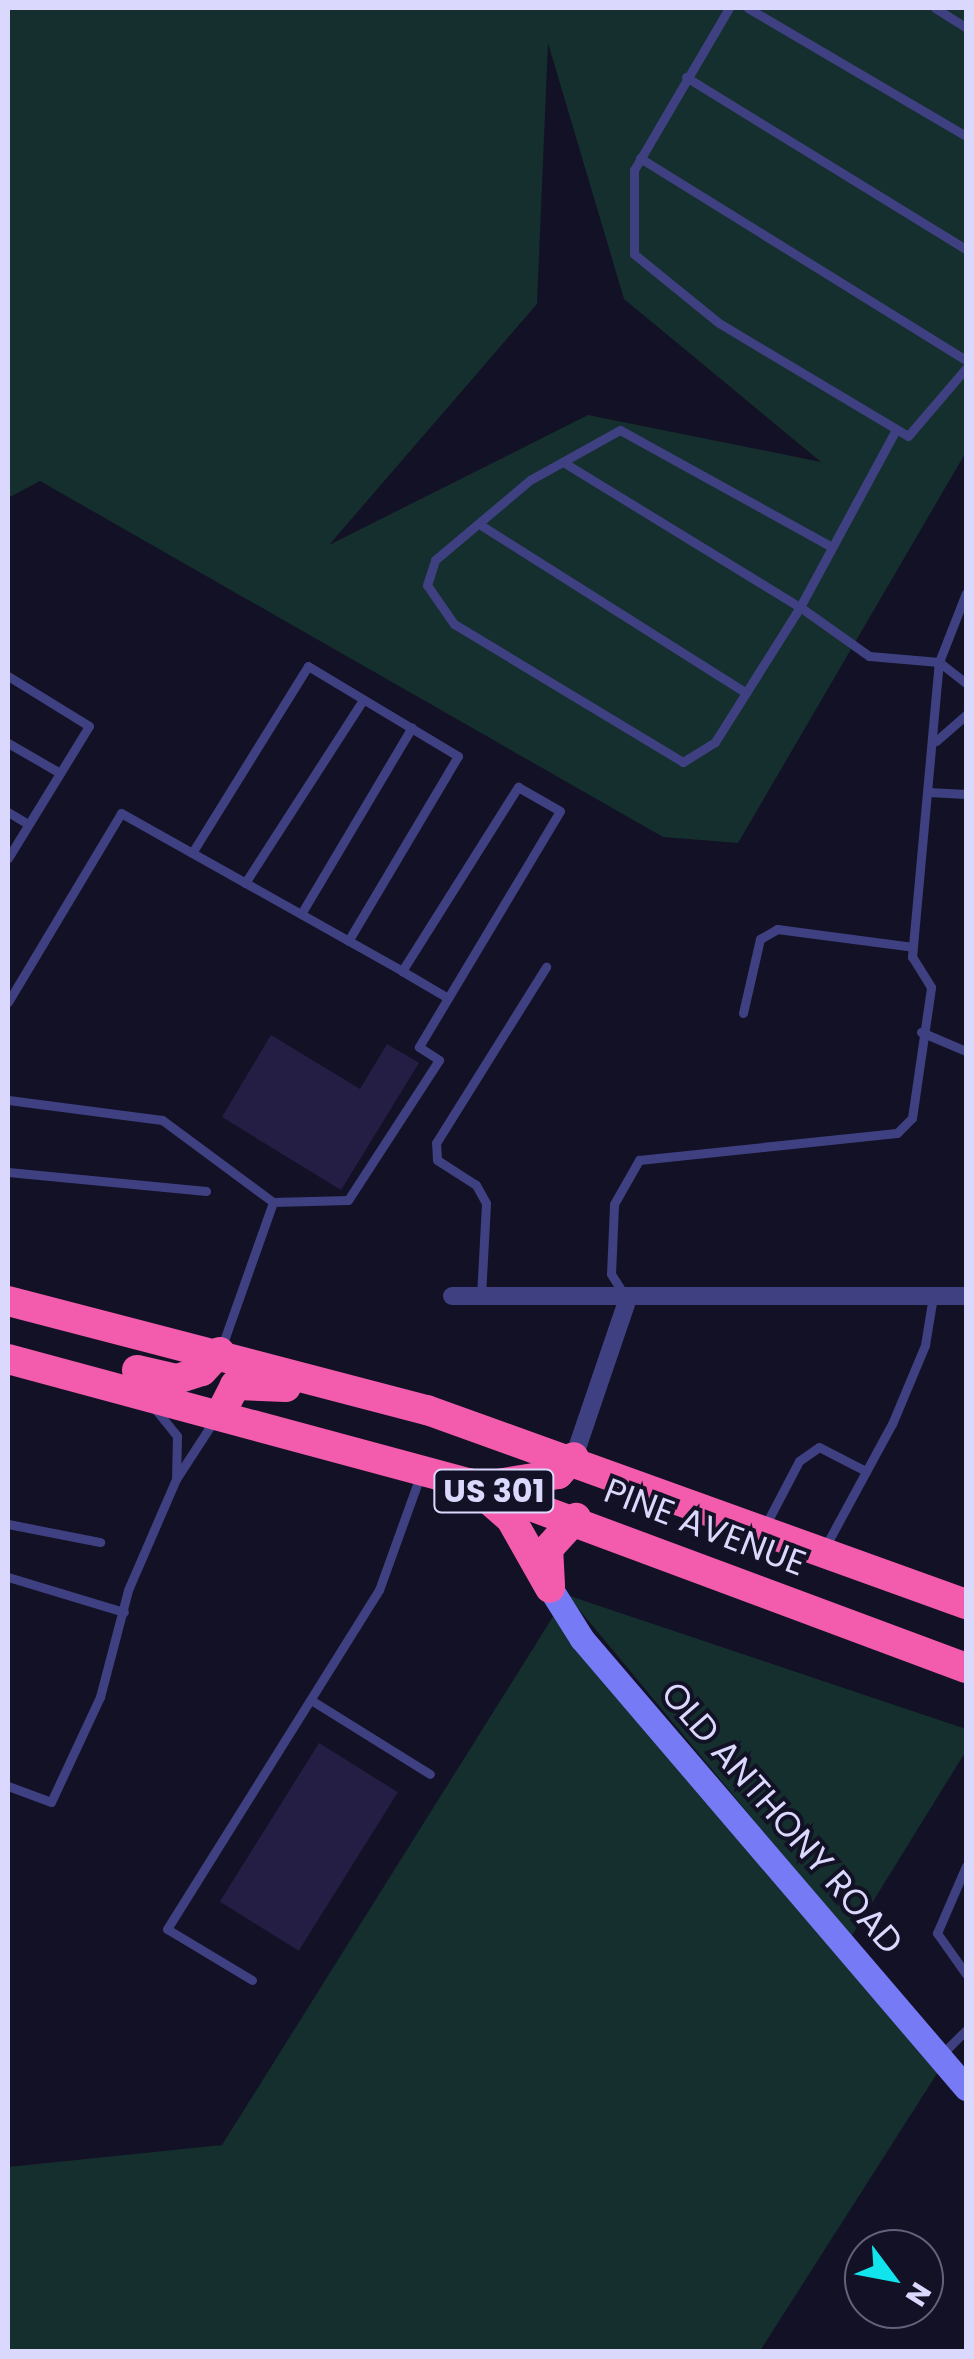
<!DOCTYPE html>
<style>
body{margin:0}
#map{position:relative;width:974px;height:2359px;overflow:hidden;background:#131125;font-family:Poppins,sans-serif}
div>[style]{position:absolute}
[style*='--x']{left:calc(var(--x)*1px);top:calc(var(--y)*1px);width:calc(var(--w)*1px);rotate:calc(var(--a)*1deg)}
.green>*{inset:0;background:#142f2d}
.building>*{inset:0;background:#241e45;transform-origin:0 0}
.lane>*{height:9px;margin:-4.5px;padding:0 4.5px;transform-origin:4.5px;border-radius:4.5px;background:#3f4081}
.street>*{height:18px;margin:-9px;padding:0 9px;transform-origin:9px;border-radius:9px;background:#3f4081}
.secondary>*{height:25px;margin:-12.5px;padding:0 12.5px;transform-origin:12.5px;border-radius:12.5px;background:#767af5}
.highway>*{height:30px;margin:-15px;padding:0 15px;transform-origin:15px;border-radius:15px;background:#f35cad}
span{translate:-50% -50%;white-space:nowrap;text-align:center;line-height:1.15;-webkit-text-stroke:8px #131125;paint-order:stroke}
.shield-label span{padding:2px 8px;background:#131125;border:2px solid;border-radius:8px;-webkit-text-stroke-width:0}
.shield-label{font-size:32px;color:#dad8fc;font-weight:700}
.street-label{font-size:35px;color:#dad8fc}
.frame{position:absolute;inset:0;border:10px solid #dad8fc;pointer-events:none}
.north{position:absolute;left:844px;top:2229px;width:100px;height:100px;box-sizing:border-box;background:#131125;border:2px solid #63617b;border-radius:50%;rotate:122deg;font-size:28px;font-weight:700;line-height:40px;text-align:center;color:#dad8fc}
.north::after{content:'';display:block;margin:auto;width:35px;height:45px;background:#12e4ee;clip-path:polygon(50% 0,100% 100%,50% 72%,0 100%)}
</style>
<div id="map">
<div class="green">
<i style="clip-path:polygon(evenodd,8px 8px,966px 8px,966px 452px,738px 843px,663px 837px,40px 481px,8px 498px,8px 8px,548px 43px,624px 299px,821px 462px,588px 415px,329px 545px,537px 304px,548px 43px)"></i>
<i style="clip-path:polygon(567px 1595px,966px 1729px,966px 1751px,851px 1937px)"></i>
<i style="clip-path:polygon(554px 1615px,938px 2072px,760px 2351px,8px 2352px,8px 2167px,222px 2145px)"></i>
</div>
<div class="building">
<i style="clip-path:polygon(271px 1035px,360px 1089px,387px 1044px,419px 1063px,341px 1190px,222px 1117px)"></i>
<i style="left:319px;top:1743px;width:93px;height:187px;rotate:32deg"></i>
</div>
<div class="lane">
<i style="--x:729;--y:8;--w:188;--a:120.4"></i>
<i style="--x:634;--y:170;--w:84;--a:90"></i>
<i style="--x:634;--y:254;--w:109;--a:39.1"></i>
<i style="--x:719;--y:323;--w:220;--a:30.9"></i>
<i style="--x:908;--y:436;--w:89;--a:-49.5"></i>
<i style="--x:748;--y:8;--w:253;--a:30.4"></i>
<i style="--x:935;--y:8;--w:36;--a:32"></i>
<i style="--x:686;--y:77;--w:329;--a:31.6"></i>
<i style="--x:640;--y:158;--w:384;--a:31.8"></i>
<i style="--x:563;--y:462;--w:278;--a:31.5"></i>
<i style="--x:800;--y:607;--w:160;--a:122.2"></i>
<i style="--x:715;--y:742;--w:38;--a:148"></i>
<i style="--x:683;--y:762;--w:267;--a:-148.9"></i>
<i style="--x:454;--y:624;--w:47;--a:-124.7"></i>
<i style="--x:427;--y:585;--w:26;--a:-72"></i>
<i style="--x:435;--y:560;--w:124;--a:-40.1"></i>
<i style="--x:530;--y:480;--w:103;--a:-29.1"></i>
<i style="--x:620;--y:430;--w:240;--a:28.9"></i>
<i style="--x:479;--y:524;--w:316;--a:32.3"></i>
<i style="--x:966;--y:593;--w:74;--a:111.4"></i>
<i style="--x:939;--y:662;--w:34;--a:38"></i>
<i style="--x:8;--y:676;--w:95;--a:31.7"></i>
<i style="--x:89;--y:726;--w:155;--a:121.5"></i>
<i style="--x:936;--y:741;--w:40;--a:-41"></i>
<i style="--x:8;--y:743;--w:60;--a:30"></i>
<i style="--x:928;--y:792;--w:38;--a:3"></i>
<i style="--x:8;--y:812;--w:23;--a:31"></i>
<i style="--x:192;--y:853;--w:220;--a:-58.2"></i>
<i style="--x:308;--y:666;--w:175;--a:31"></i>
<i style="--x:458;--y:756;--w:215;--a:120.7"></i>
<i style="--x:245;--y:883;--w:218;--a:-57.2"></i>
<i style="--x:301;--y:914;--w:217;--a:-59.3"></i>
<i style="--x:402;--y:971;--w:53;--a:30.4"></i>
<i style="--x:8;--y:1002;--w:220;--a:-59.1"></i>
<i style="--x:121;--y:813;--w:322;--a:29.3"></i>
<i style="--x:402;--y:971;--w:218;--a:-57.8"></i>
<i style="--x:518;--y:787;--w:48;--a:29.7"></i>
<i style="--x:560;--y:811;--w:275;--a:120.9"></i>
<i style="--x:419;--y:1047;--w:24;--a:33"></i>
<i style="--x:439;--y:1060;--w:167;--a:123"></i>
<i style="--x:348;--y:1200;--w:75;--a:178.5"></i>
<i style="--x:273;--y:1202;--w:138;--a:-143.5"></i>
<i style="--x:162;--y:1120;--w:155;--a:-172.6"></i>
<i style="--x:743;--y:1013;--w:76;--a:-77.1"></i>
<i style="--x:760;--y:939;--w:20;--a:-30"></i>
<i style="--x:777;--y:929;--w:137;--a:7.5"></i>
<i style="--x:921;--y:1032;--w:49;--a:22.9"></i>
<i style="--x:8;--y:1172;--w:199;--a:5.5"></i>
<i style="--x:623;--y:1293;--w:22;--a:-122"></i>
<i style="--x:611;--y:1274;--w:70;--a:-87.5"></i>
<i style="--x:614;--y:1204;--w:51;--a:-60.4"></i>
<i style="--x:639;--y:1160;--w:259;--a:-6"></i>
<i style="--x:897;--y:1133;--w:21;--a:-45"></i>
<i style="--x:912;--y:1118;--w:132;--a:-81.7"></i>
<i style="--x:931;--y:987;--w:36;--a:-122"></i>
<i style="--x:912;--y:957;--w:296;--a:-84.8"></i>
<i style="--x:939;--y:662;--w:70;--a:-175.1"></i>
<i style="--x:869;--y:656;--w:85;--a:-144.6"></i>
<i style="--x:800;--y:607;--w:200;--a:-61.6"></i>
<i style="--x:481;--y:1296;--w:93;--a:-86.9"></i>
<i style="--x:486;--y:1203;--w:21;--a:-119"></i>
<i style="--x:476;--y:1185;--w:46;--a:-147.3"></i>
<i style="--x:437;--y:1160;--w:17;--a:-93"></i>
<i style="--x:436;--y:1143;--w:208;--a:-58"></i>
<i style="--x:221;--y:1349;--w:156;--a:-70.5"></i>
<i style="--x:156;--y:1410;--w:33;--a:51"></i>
<i style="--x:177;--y:1436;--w:43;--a:91.3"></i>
<i style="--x:176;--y:1479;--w:68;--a:-57"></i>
<i style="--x:8;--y:1524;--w:94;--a:11.1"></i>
<i style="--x:765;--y:1526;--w:73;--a:-62.4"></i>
<i style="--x:799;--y:1461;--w:24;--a:-35"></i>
<i style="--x:819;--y:1447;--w:53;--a:27.1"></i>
<i style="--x:824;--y:1549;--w:142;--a:-61.5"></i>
<i style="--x:892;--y:1424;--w:86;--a:-67.3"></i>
<i style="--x:925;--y:1345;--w:50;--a:-80.7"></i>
<i style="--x:8;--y:1577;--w:121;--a:16.8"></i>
<i style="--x:311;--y:1700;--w:140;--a:31.9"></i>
<i style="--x:8;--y:1786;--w:46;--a:20.4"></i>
<i style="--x:51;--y:1802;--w:116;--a:-65"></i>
<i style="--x:100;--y:1697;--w:111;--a:-75.3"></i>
<i style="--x:128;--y:1590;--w:121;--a:-66.6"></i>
<i style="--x:966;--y:1866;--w:73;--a:113.4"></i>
<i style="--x:937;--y:1933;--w:50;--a:54.7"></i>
<i style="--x:252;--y:1980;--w:99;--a:-149"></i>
<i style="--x:167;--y:1929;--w:400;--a:-58"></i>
<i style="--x:379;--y:1590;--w:121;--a:-70.2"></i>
<i style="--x:940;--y:2056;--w:37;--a:-45"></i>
</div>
<div class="street">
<i style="--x:452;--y:1296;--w:514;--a:0"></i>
<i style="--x:574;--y:1457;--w:168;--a:-71.2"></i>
</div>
<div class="secondary">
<i style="--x:550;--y:1588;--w:60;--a:57.9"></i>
<i style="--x:582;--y:1639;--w:591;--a:49.46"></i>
</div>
<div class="highway">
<i style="--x:8;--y:1301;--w:433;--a:14.6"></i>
<i style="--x:427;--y:1410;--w:573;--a:19.8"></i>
<i style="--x:8;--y:1359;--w:477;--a:15.1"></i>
<i style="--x:469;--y:1483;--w:530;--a:20.42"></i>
<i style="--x:137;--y:1370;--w:41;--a:12.7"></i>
<i style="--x:177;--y:1379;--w:26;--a:-18"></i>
<i style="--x:202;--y:1371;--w:26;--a:-47"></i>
<i style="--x:222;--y:1411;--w:29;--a:-63"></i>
<i style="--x:235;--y:1385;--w:51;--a:2.2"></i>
<i style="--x:497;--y:1484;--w:62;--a:-9.3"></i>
<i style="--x:558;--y:1474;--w:23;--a:-47"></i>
<i style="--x:479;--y:1491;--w:43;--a:41.2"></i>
<i style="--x:511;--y:1519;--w:79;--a:60.5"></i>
<i style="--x:550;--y:1585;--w:36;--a:-93"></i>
<i style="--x:548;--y:1549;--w:42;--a:-47.9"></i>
</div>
<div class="shield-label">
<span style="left:494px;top:1491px">US 301</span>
</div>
<div class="street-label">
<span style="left:705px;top:1527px;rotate:21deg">PINE AVENUE</span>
<span style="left:782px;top:1818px;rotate:49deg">OLD ANTHONY ROAD</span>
</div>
<div class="frame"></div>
<div class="north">N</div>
</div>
